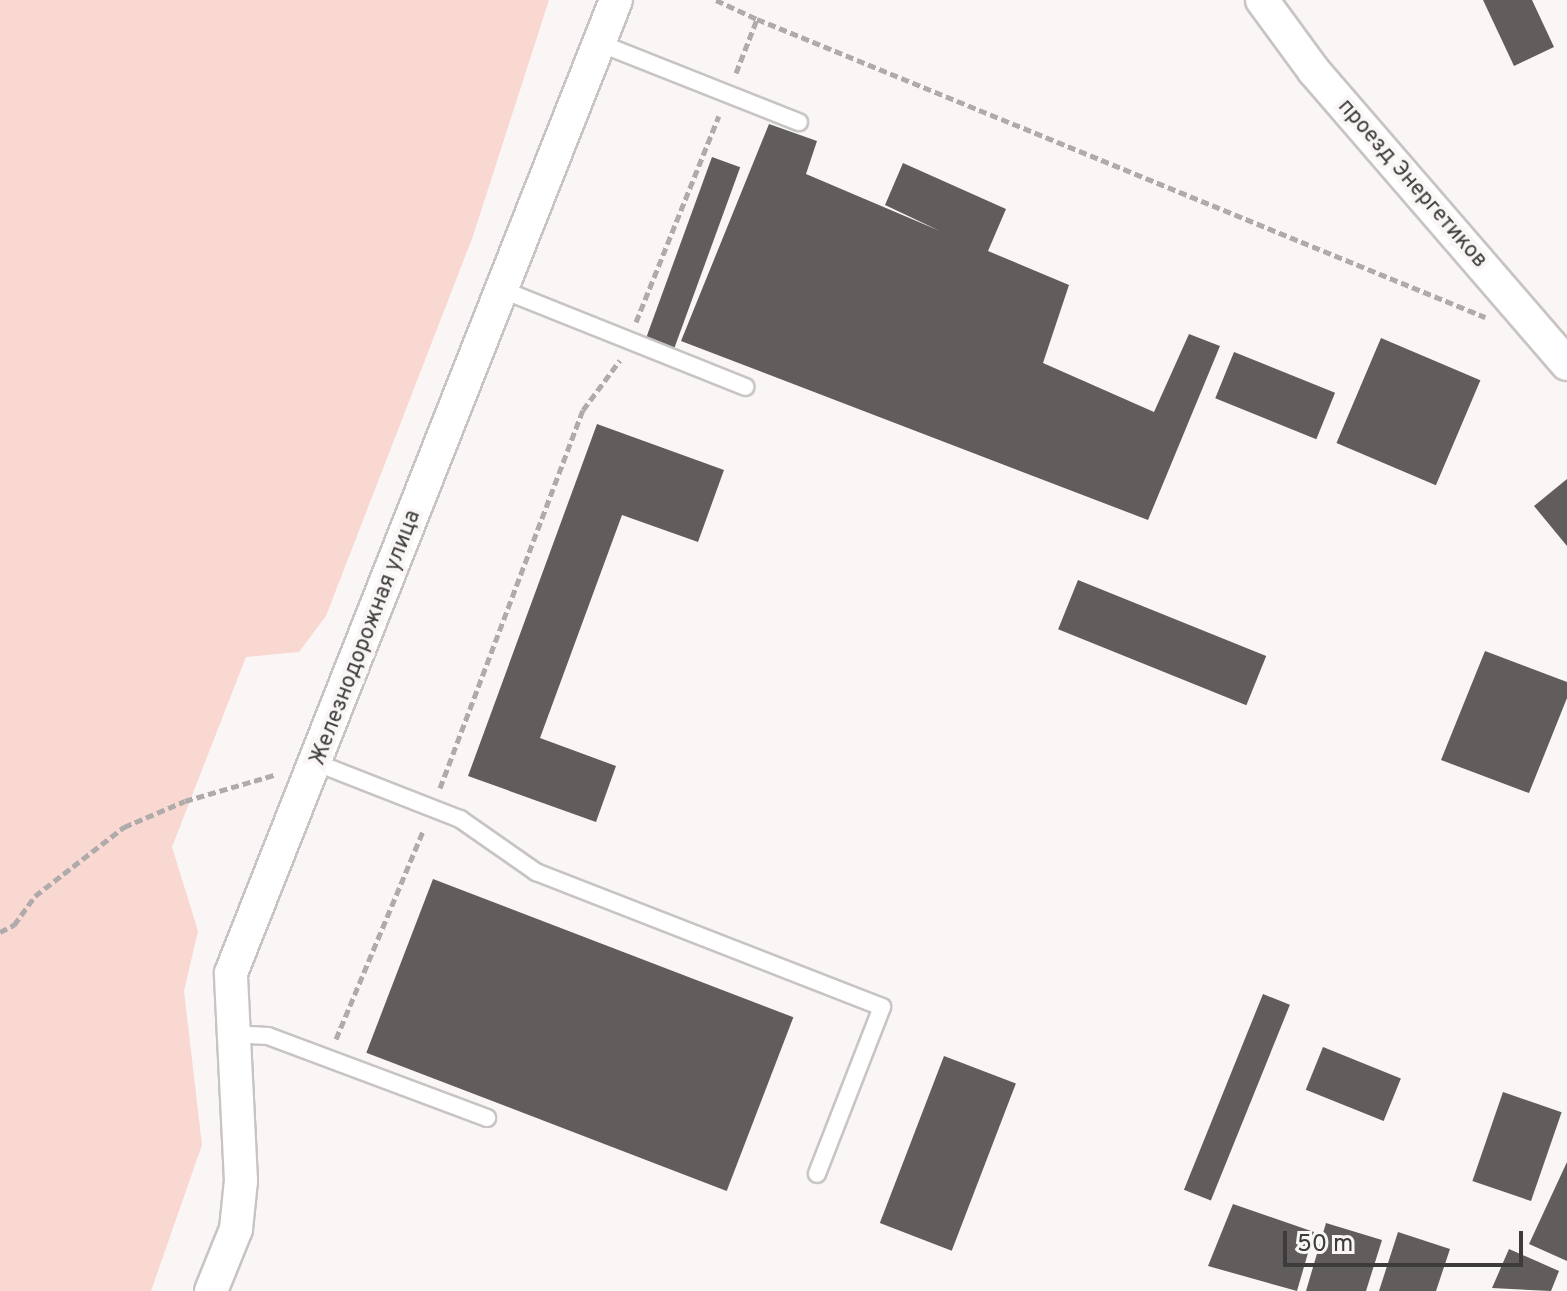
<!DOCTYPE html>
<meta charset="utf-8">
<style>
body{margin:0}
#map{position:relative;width:1567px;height:1291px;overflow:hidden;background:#faf6f5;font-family:Overpass,sans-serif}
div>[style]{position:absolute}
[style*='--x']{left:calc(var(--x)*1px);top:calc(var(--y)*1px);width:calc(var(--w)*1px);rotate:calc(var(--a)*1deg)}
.green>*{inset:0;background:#f9d8d2}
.building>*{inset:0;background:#615d5d;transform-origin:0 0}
.path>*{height:5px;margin-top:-2.5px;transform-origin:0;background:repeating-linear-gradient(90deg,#aeabaa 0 8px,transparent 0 12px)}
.roads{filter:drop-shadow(2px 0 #c8c4c4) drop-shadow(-2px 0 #c8c4c4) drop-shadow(0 2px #c8c4c4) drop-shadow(0 -2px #c8c4c4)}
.service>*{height:16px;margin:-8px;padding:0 8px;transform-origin:8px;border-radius:8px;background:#fff}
.minor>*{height:32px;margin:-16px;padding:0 16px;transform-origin:16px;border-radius:16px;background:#fff}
span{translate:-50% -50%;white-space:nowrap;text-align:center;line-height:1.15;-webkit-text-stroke:8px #faf6f5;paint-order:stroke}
.street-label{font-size:22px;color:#3d3b3b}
.scale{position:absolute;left:1283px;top:1231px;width:240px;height:36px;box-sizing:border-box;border:4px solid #3d3b3b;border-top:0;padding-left:10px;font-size:24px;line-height:28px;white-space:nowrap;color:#3d3b3b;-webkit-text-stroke:6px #faf6f5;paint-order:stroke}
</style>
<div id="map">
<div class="green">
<i style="clip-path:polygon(0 0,549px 0,473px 236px,326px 616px,299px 652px,246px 657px,172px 847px,198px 931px,184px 991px,202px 1145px,151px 1291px,0 1291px)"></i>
</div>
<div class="building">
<i style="clip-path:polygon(1483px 0,1532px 0,1554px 47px,1514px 66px)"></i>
<i style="clip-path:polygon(769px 124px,817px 141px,806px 174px,940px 231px,885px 205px,903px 163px,1006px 209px,988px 251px,1069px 285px,1043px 363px,1154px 412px,1189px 334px,1220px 346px,1148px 520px,681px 341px)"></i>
<i style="left:712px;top:157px;width:30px;height:198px;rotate:20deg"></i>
<i style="left:1381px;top:338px;width:108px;height:114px;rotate:23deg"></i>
<i style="left:1234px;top:352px;width:109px;height:50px;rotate:22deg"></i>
<i style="clip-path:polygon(597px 424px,724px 470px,698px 542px,622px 515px,540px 738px,616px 766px,596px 822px,468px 776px)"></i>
<i style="clip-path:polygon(1567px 479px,1567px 546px,1534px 506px)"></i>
<i style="left:1078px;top:580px;width:203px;height:53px;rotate:22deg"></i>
<i style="clip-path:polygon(1485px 651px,1567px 682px,1567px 698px,1529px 793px,1441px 760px)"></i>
<i style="left:433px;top:879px;width:386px;height:186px;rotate:21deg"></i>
<i style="left:1263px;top:994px;width:29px;height:211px;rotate:22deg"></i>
<i style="left:1323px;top:1047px;width:84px;height:46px;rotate:22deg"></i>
<i style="left:944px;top:1056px;width:77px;height:179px;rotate:21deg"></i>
<i style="left:1503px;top:1092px;width:62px;height:94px;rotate:19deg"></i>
<i style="clip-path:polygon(1567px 1162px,1567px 1261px,1529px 1244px)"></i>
<i style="clip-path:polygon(1233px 1204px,1314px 1232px,1297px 1291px,1208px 1266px)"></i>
<i style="clip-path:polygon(1326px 1223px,1382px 1240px,1366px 1291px,1306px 1291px)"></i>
<i style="clip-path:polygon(1398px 1232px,1450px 1249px,1436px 1291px,1379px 1291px)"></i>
<i style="clip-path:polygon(1509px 1249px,1559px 1271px,1551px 1291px,1492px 1288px)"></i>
</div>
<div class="path">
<i style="--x:716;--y:0;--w:45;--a:24.9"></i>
<i style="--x:736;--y:73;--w:58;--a:-68.7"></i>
<i style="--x:757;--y:19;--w:787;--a:22.26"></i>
<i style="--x:636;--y:322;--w:222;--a:-68.1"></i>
<i style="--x:440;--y:788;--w:404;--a:-69.3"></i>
<i style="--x:583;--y:410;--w:62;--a:-53.5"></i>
<i style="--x:0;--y:932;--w:16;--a:-27"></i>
<i style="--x:14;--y:925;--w:36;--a:-54"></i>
<i style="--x:35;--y:896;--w:113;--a:-37.8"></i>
<i style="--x:124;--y:827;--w:66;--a:-23.1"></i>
<i style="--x:185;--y:801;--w:93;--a:-16.3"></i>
<i style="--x:336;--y:1039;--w:225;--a:-67.3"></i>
</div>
<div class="roads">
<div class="service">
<i style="--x:599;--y:43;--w:215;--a:21.6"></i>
<i style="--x:503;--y:290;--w:261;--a:21.8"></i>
<i style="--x:317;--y:763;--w:154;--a:21.4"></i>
<i style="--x:460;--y:819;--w:93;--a:34.9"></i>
<i style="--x:536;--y:872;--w:371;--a:21.3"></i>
<i style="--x:882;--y:1007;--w:179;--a:111.3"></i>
<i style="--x:231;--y:1034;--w:37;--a:3"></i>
<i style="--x:268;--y:1036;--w:234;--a:20.5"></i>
</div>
<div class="minor">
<i style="--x:1262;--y:0;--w:88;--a:53.8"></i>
<i style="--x:1314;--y:71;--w:387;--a:49.2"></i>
<i style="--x:211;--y:1291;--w:67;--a:-68"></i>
<i style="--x:236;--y:1229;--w:48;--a:-84.1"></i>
<i style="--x:241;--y:1181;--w:208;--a:-92.8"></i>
<i style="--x:231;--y:973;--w:1046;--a:-68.41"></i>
</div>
</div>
<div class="street-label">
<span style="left:1412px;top:184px;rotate:49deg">проезд Энергетиков</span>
<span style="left:366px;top:638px;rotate:-69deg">Железнодорожная улица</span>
</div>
<div class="scale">50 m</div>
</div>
